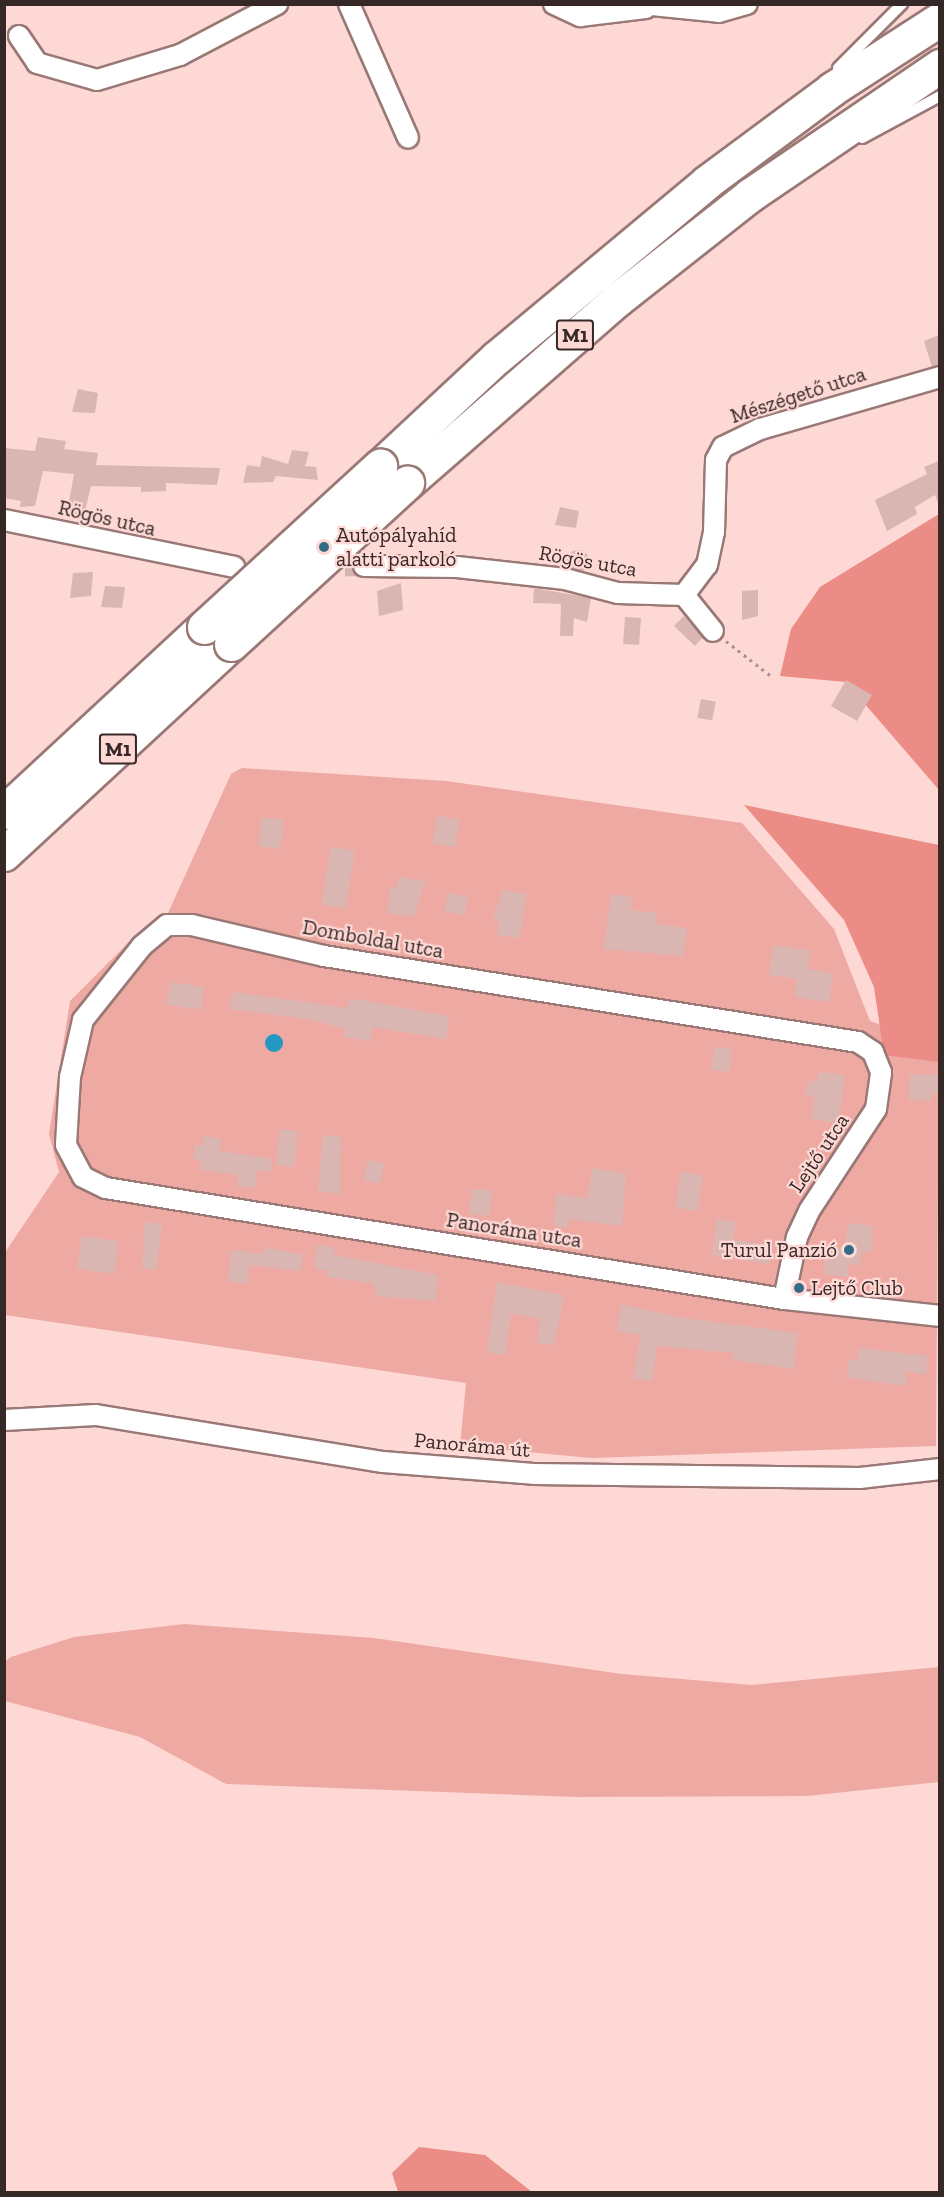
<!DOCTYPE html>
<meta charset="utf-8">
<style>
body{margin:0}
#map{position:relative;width:944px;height:2197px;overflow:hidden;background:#fdd8d4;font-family:"Zilla Slab",serif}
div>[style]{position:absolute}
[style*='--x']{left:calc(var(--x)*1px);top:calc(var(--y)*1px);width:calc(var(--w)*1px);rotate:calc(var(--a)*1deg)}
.green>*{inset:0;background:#efa9a3}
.forest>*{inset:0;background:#eb8c86}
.water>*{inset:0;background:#2298c2}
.round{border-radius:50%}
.building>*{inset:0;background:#dab6b3;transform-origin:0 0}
.street-tunnel>*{height:20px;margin-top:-10px;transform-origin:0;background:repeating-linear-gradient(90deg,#d5b5b1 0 20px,transparent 0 30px)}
.path>*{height:3px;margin-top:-1.5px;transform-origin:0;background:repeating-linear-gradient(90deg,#ad918e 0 3px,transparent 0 7.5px)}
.roads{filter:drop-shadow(2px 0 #997875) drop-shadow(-2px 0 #997875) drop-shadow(0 2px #997875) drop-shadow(0 -2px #997875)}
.lane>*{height:10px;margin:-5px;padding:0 5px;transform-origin:5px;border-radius:5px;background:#fff}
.street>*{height:20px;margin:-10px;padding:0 10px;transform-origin:10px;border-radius:10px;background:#fff}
.highway>*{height:33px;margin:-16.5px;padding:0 16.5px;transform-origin:16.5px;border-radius:16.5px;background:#fff}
.bridges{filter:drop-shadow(2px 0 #997875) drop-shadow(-2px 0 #997875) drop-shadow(0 2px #997875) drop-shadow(0 -2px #997875)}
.highway-bridge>*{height:33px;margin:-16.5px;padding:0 16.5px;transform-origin:16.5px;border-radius:16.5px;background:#fff}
.dots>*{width:16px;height:16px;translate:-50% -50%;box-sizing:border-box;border:3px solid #fdd8d4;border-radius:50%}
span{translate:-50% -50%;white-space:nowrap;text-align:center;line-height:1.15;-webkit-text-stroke:4.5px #fdd8d4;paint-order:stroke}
.shield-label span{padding:2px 4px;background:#fdd8d4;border:2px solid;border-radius:4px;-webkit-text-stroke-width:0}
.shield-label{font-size:20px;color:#362827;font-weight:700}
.street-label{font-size:21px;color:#362827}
.poi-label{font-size:21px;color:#362827}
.left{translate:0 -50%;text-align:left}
.right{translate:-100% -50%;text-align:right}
.frame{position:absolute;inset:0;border:6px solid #362827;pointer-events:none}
</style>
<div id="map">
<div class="green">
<i style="clip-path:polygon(242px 768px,446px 781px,742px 823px,834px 929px,870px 1021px,939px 1045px,936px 1446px,592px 1458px,460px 1446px,466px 1383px,5px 1315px,4px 1254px,59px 1172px,49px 1134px,70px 1001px,142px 929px,168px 913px,231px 774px)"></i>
<i style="clip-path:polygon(184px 1624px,374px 1638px,622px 1674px,752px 1685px,939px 1667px,939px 1782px,807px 1796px,577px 1797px,226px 1784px,140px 1737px,5px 1701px,5px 1661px,11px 1657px,74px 1637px)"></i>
</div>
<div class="forest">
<i style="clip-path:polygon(939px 514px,939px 790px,846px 682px,780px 676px,791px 629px,820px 587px)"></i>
<i style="clip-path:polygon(744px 805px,939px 845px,939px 1062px,884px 1055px,874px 987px,844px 920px)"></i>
<i style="clip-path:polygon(419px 2147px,485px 2155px,532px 2192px,398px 2192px,392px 2173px)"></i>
</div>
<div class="water">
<i class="round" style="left:265px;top:1034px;width:18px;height:18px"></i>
</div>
<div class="building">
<i style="clip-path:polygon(939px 335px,939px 365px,932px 367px,924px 341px)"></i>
<i style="clip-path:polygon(78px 389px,98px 393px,95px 413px,72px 412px)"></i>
<i style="clip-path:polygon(38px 437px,66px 441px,64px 449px,98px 453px,96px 465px,220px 468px,217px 485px,166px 483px,166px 491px,141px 492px,141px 487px,91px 486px,84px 515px,67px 513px,74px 474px,43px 471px,35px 506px,20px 507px,21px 501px,4px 498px,4px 448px,35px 451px)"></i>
<i style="clip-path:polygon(292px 450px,309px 452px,305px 466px,316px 467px,318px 480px,276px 476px,273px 482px,243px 483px,247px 465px,260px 467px,262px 456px,288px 464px)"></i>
<i style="clip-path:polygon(939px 461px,939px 505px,935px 495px,915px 507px,917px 514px,887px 531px,875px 500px,927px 474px,924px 467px)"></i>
<i style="clip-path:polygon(560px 507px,579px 511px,576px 528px,555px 525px)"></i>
<i class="round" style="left:567px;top:550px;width:22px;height:22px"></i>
<i style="clip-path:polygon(93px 572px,91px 596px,70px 598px,73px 573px)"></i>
<i style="clip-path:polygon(401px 583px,403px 610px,379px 616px,377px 591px)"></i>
<i style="clip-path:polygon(105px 586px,125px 587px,122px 608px,101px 607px)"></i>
<i style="clip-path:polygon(534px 588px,591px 598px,587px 622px,574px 618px,573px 636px,560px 636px,561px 604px,533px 603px)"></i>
<i style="clip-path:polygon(758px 590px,758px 616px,742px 620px,742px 591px)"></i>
<i style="clip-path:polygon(684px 616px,703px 637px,695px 646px,674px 626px)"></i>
<i style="left:625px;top:617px;width:16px;height:27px;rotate:4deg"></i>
<i style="left:846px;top:680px;width:30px;height:30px;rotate:30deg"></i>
<i style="left:701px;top:699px;width:15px;height:19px;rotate:11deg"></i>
<i style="left:437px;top:816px;width:22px;height:28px;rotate:8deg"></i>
<i style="left:262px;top:817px;width:22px;height:29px;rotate:8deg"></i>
<i style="left:331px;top:847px;width:24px;height:58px;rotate:9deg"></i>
<i style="clip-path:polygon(399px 877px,425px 881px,414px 917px,387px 913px,391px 886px,397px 887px)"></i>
<i style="clip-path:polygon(503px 890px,526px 894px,520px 938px,497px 935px,499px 921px,493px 920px)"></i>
<i style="left:448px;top:893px;width:20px;height:19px;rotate:9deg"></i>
<i style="clip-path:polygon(611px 894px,632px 897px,631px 910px,657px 913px,655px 924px,687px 928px,683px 956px,604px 949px)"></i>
<i style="clip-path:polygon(773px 945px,810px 950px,807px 969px,833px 973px,829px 1002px,794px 997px,797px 979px,769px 975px)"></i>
<i style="left:170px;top:982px;width:34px;height:23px;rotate:8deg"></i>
<i style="clip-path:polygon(233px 992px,348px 1008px,349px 998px,449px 1016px,446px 1039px,373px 1027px,371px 1041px,344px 1037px,345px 1029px,313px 1020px,230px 1009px)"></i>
<i style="left:714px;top:1047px;width:18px;height:23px;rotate:6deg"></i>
<i style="clip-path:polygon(818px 1072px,845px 1075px,838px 1123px,811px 1119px,815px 1097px,806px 1096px,809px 1080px,817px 1082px)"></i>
<i style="clip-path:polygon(910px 1074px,939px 1075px,939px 1093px,932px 1093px,931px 1101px,909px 1100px)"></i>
<i style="left:280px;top:1129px;width:18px;height:36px;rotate:6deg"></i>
<i style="clip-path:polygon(323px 1135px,341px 1137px,340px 1194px,318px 1191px)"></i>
<i style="clip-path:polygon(204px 1136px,221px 1139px,220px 1151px,272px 1159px,270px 1172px,257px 1170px,255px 1188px,237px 1186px,239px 1175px,200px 1170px,201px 1160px,193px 1159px,195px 1145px,203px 1146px)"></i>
<i style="left:368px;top:1160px;width:16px;height:21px;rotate:11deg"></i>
<i style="clip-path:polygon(592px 1168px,626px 1173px,622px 1226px,570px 1219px,568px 1228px,553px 1225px,557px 1194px,588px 1198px)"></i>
<i style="left:681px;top:1172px;width:22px;height:36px;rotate:8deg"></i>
<i style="left:472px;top:1189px;width:20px;height:25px;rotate:6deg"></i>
<i style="clip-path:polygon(717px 1219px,736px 1222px,733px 1240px,772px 1245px,769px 1264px,712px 1255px)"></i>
<i style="clip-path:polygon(145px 1222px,162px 1224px,156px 1270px,142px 1268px)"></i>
<i style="clip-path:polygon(848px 1223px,873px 1226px,871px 1252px,862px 1251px,860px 1265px,849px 1264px,848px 1277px,824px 1274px,827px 1246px,845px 1248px)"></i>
<i style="left:82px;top:1236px;width:37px;height:33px;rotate:8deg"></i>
<i style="clip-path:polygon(317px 1245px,335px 1247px,334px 1255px,438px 1275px,435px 1301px,377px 1296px,373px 1283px,327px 1277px,328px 1270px,314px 1269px)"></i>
<i style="clip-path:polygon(264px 1247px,303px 1255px,300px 1271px,249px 1265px,247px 1284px,228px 1281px,232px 1250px,263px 1254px)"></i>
<i style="clip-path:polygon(497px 1282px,564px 1295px,554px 1345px,537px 1343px,540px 1318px,511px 1314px,505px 1355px,487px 1352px)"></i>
<i style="clip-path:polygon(621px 1304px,683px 1318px,798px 1333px,793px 1369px,733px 1360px,734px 1353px,657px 1346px,652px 1381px,634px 1379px,640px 1335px,617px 1332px)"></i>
<i style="clip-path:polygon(859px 1348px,928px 1356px,926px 1374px,906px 1372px,905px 1386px,847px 1377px,849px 1359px,858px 1361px)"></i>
</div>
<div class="street-tunnel">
<i style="--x:315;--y:567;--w:49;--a:-1.2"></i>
</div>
<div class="path">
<i style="--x:726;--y:641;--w:57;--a:37.9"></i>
</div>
<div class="roads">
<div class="lane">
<i style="--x:838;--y:68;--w:91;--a:-45"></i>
<i style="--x:862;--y:138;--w:89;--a:-28.3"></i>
</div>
<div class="street">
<i style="--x:349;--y:4;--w:146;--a:66.2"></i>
<i style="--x:554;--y:4;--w:29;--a:25"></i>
<i style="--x:580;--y:16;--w:66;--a:-6.9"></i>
<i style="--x:642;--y:4;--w:77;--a:5.9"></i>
<i style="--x:719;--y:12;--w:29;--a:-16"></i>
<i style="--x:19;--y:36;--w:32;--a:56"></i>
<i style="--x:37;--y:63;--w:62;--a:15.8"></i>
<i style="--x:97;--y:80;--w:87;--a:-16.8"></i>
<i style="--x:180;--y:55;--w:110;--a:-27.7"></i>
<i style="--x:4;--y:520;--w:235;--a:11.5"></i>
<i style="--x:364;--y:566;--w:93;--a:0.6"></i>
<i style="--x:457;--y:567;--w:109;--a:6.3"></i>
<i style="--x:565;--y:579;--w:55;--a:14.8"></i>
<i style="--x:618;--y:593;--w:66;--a:1.7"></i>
<i style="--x:684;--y:595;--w:46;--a:51.1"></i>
<i style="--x:684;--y:595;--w:38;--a:-53"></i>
<i style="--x:707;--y:565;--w:34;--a:-78"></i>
<i style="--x:714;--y:532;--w:72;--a:-88.4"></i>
<i style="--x:716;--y:460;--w:15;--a:-62"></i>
<i style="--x:723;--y:447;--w:41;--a:-25.9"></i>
<i style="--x:760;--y:429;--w:187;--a:-16.1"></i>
<i style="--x:784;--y:1299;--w:63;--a:-78.2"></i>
<i style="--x:797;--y:1237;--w:29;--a:-65"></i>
<i style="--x:809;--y:1211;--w:122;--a:-56.7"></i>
<i style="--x:876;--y:1109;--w:37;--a:-82"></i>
<i style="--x:881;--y:1072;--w:22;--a:-112"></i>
<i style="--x:873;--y:1052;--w:18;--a:-146"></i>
<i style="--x:858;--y:1042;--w:541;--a:-170.85"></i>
<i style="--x:324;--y:956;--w:136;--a:-166.8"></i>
<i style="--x:192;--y:925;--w:25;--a:180"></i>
<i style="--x:167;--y:925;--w:33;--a:140"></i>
<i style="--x:142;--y:946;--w:95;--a:128.6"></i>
<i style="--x:83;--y:1020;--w:58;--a:102.8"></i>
<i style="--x:70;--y:1077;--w:68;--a:93.4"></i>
<i style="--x:66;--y:1145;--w:36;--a:62"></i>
<i style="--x:83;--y:1177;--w:25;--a:26"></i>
<i style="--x:106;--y:1188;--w:687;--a:9.3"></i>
<i style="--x:784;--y:1299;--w:157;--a:6.2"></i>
<i style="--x:4;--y:1420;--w:92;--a:-3.1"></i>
<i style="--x:96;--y:1415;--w:291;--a:9.3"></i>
<i style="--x:383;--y:1462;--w:151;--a:4.5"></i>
<i style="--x:534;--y:1474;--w:326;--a:0.7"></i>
<i style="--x:860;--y:1478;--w:81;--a:-6.4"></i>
</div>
<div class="highway">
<i style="--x:380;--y:466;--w:158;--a:-43"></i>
<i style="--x:496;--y:358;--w:275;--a:-39.8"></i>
<i style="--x:707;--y:182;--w:156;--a:-36.6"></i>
<i style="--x:832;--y:89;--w:129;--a:-32.9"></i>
<i style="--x:407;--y:483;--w:280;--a:-41.1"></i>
<i style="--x:618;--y:299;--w:168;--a:-38.2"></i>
<i style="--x:750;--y:195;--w:230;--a:-34.2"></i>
<i style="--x:4;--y:812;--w:272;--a:-42.8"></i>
<i style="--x:4;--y:854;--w:309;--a:-42.8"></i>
</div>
</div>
<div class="bridges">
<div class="highway-bridge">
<i style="--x:204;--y:627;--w:239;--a:-42.5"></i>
<i style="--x:231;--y:644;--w:239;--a:-42.5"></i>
</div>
</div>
<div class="dots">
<i style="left:324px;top:547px;background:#326c85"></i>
<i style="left:849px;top:1250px;background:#326c85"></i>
<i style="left:799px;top:1288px;background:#326c85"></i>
</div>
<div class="shield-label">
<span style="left:575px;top:335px">M1</span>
<span style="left:118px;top:749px">M1</span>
</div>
<div class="street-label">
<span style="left:798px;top:395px;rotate:-18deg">Mészégető utca</span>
<span style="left:107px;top:518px;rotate:13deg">Rögös utca</span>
<span style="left:588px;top:561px;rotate:10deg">Rögös utca</span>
<span style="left:373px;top:939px;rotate:10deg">Domboldal utca</span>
<span style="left:819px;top:1153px;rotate:-56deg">Lejtő utca</span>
<span style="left:514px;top:1230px;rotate:9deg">Panoráma utca</span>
<span style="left:472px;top:1445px;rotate:5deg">Panoráma út</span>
</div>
<div class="poi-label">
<span class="left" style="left:336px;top:547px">Autópályahíd<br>alatti parkoló</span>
<span class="right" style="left:837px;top:1250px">Turul Panzió</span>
<span class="left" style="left:811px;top:1288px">Lejtő Club</span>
</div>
<div class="frame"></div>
</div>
